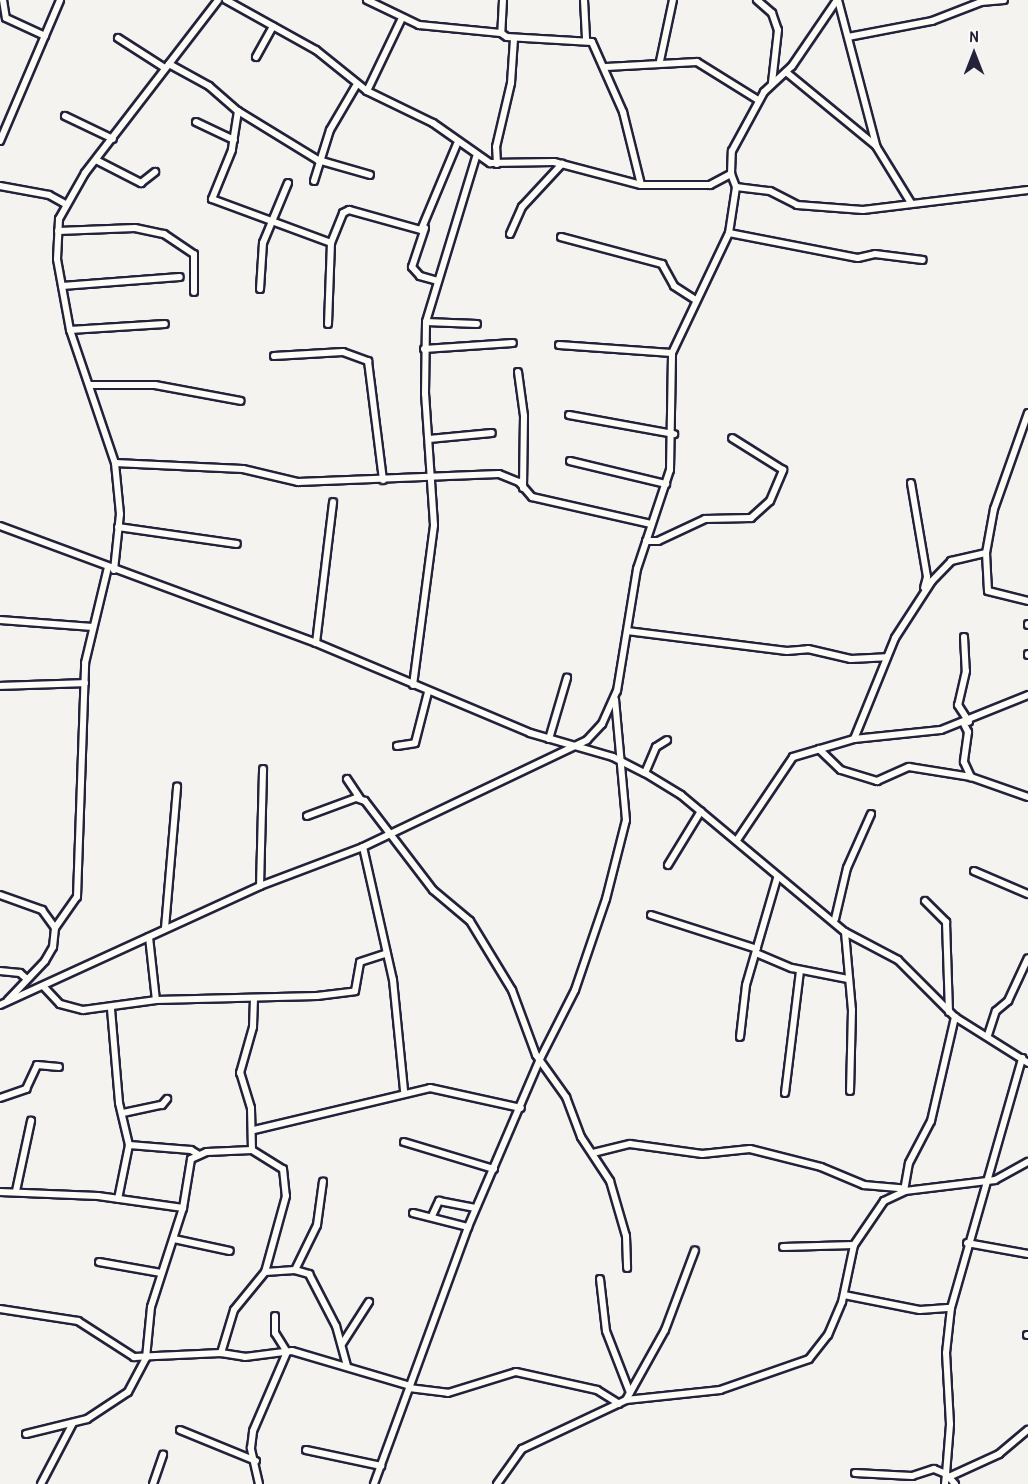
<!DOCTYPE html>
<style>
body{margin:0}
#map{position:relative;width:1028px;height:1484px;overflow:hidden;background:#f4f3ef;font-family:"Patrick Hand",sans-serif}
div>[style]{position:absolute}
[style*='--x']{left:calc(var(--x)*1px);top:calc(var(--y)*1px);width:calc(var(--w)*1px);rotate:calc(var(--a)*1deg)}
.roads{filter:drop-shadow(2px 0 #22223b) drop-shadow(-2px 0 #22223b) drop-shadow(0 2px #22223b) drop-shadow(0 -2px #22223b)}
.street>*{height:6px;margin:-3px;padding:0 3px;transform-origin:3px;border-radius:3px;background:#fdfcf7}
span{translate:-50% -50%;white-space:nowrap;text-align:center;line-height:1.15;-webkit-text-stroke:6px #fdfcf7;paint-order:stroke}
.north{position:absolute;left:944px;top:24px;width:60px;height:60px;-webkit-text-stroke:4px #fdfcf7;paint-order:stroke;rotate:0deg;font-size:16px;font-weight:700;line-height:24px;text-align:center;color:#22223b}
.north::after{content:'';display:block;margin:auto;width:21px;height:27px;background:#22223b;clip-path:polygon(50% 0,100% 100%,50% 72%,0 100%)}
</style>
<div id="map">
<div class="roads">
<div class="street">
<i style="--x:3;--y:0;--w:18;--a:81"></i>
<i style="--x:6;--y:18;--w:43;--a:24.8"></i>
<i style="--x:226;--y:0;--w:103;--a:29.1"></i>
<i style="--x:316;--y:50;--w:65;--a:38.8"></i>
<i style="--x:367;--y:91;--w:73;--a:25.9"></i>
<i style="--x:433;--y:123;--w:70;--a:35.1"></i>
<i style="--x:490;--y:163;--w:64;--a:-0.9"></i>
<i style="--x:554;--y:162;--w:90;--a:14.8"></i>
<i style="--x:641;--y:185;--w:69;--a:0"></i>
<i style="--x:710;--y:185;--w:24;--a:-28"></i>
<i style="--x:367;--y:0;--w:58;--a:25.7"></i>
<i style="--x:419;--y:25;--w:82;--a:5.6"></i>
<i style="--x:503;--y:0;--w:33;--a:93"></i>
<i style="--x:501;--y:33;--w:7;--a:34"></i>
<i style="--x:507;--y:37;--w:85;--a:3.4"></i>
<i style="--x:592;--y:42;--w:77;--a:66.1"></i>
<i style="--x:623;--y:112;--w:75;--a:76.1"></i>
<i style="--x:584;--y:0;--w:39;--a:87"></i>
<i style="--x:757;--y:0;--w:20;--a:41"></i>
<i style="--x:772;--y:13;--w:18;--a:71"></i>
<i style="--x:778;--y:30;--w:53;--a:96.5"></i>
<i style="--x:838;--y:0;--w:150;--a:75.3"></i>
<i style="--x:848;--y:37;--w:86;--a:-10.8"></i>
<i style="--x:932;--y:21;--w:53;--a:-21.2"></i>
<i style="--x:981;--y:2;--w:23;--a:-5"></i>
<i style="--x:118;--y:38;--w:56;--a:32.6"></i>
<i style="--x:256;--y:57;--w:35;--a:-61"></i>
<i style="--x:660;--y:61;--w:62;--a:-78"></i>
<i style="--x:169;--y:64;--w:46;--a:28.8"></i>
<i style="--x:209;--y:86;--w:38;--a:41"></i>
<i style="--x:238;--y:111;--w:39;--a:99"></i>
<i style="--x:232;--y:150;--w:53;--a:112.2"></i>
<i style="--x:212;--y:199;--w:127;--a:20.3"></i>
<i style="--x:606;--y:67;--w:91;--a:-3.1"></i>
<i style="--x:697;--y:62;--w:72;--a:31.9"></i>
<i style="--x:786;--y:72;--w:117;--a:39.4"></i>
<i style="--x:876;--y:146;--w:67;--a:58.4"></i>
<i style="--x:367;--y:91;--w:81;--a:-64.4"></i>
<i style="--x:238;--y:111;--w:94;--a:31.5"></i>
<i style="--x:318;--y:160;--w:54;--a:16.1"></i>
<i style="--x:65;--y:116;--w:53;--a:25.6"></i>
<i style="--x:196;--y:122;--w:42;--a:25.3"></i>
<i style="--x:0;--y:141;--w:153;--a:-66.9"></i>
<i style="--x:476;--y:157;--w:172;--a:106.9"></i>
<i style="--x:426;--y:322;--w:51;--a:2.2"></i>
<i style="--x:96;--y:160;--w:51;--a:27.1"></i>
<i style="--x:141;--y:183;--w:18;--a:-38"></i>
<i style="--x:497;--y:164;--w:17;--a:-93"></i>
<i style="--x:496;--y:147;--w:66;--a:-76.8"></i>
<i style="--x:511;--y:83;--w:44;--a:-86.1"></i>
<i style="--x:314;--y:181;--w:53;--a:-72.6"></i>
<i style="--x:330;--y:130;--w:53;--a:-59.6"></i>
<i style="--x:0;--y:186;--w:50;--a:10.4"></i>
<i style="--x:49;--y:195;--w:18;--a:29"></i>
<i style="--x:736;--y:187;--w:34;--a:7"></i>
<i style="--x:770;--y:191;--w:30;--a:27"></i>
<i style="--x:797;--y:205;--w:66;--a:4.3"></i>
<i style="--x:863;--y:210;--w:166;--a:-6.9"></i>
<i style="--x:425;--y:228;--w:41;--a:108.4"></i>
<i style="--x:412;--y:267;--w:12;--a:48"></i>
<i style="--x:420;--y:276;--w:18;--a:16"></i>
<i style="--x:58;--y:231;--w:77;--a:-2.2"></i>
<i style="--x:135;--y:228;--w:30;--a:12"></i>
<i style="--x:164;--y:234;--w:36;--a:34"></i>
<i style="--x:194;--y:254;--w:38;--a:90"></i>
<i style="--x:729;--y:233;--w:131;--a:11"></i>
<i style="--x:858;--y:258;--w:17;--a:-13"></i>
<i style="--x:875;--y:254;--w:48;--a:7.1"></i>
<i style="--x:510;--y:234;--w:30;--a:-66"></i>
<i style="--x:522;--y:207;--w:59;--a:-47.1"></i>
<i style="--x:561;--y:237;--w:105;--a:15"></i>
<i style="--x:662;--y:264;--w:25;--a:61"></i>
<i style="--x:674;--y:286;--w:24;--a:33"></i>
<i style="--x:62;--y:286;--w:118;--a:-4.4"></i>
<i style="--x:260;--y:289;--w:46;--a:-86.3"></i>
<i style="--x:263;--y:243;--w:65;--a:-67.4"></i>
<i style="--x:328;--y:324;--w:81;--a:-87.9"></i>
<i style="--x:331;--y:243;--w:32;--a:-68"></i>
<i style="--x:343;--y:213;--w:7;--a:-27"></i>
<i style="--x:349;--y:210;--w:75;--a:15.5"></i>
<i style="--x:421;--y:230;--w:93;--a:-67.3"></i>
<i style="--x:70;--y:330;--w:95;--a:-3.6"></i>
<i style="--x:559;--y:345;--w:113;--a:4"></i>
<i style="--x:424;--y:349;--w:89;--a:-3.9"></i>
<i style="--x:274;--y:356;--w:69;--a:-3.3"></i>
<i style="--x:343;--y:352;--w:27;--a:20"></i>
<i style="--x:368;--y:361;--w:120;--a:82.8"></i>
<i style="--x:518;--y:372;--w:44;--a:82.2"></i>
<i style="--x:524;--y:416;--w:72;--a:90.8"></i>
<i style="--x:90;--y:385;--w:65;--a:0"></i>
<i style="--x:155;--y:385;--w:87;--a:10.5"></i>
<i style="--x:1028;--y:413;--w:102;--a:109.5"></i>
<i style="--x:994;--y:509;--w:45;--a:100.3"></i>
<i style="--x:986;--y:553;--w:38;--a:87"></i>
<i style="--x:988;--y:591;--w:41;--a:14"></i>
<i style="--x:569;--y:415;--w:107;--a:10.3"></i>
<i style="--x:429;--y:439;--w:63;--a:-5.4"></i>
<i style="--x:570;--y:461;--w:99;--a:13.5"></i>
<i style="--x:115;--y:463;--w:128;--a:2.7"></i>
<i style="--x:243;--y:469;--w:57;--a:13.3"></i>
<i style="--x:298;--y:482;--w:201;--a:-2.3"></i>
<i style="--x:499;--y:474;--w:22;--a:22"></i>
<i style="--x:519;--y:482;--w:20;--a:49"></i>
<i style="--x:532;--y:497;--w:122;--a:12.8"></i>
<i style="--x:911;--y:483;--w:95;--a:80.3"></i>
<i style="--x:927;--y:577;--w:11;--a:105"></i>
<i style="--x:0;--y:526;--w:337;--a:20.3"></i>
<i style="--x:316;--y:643;--w:232;--a:22.8"></i>
<i style="--x:530;--y:733;--w:86;--a:16.1"></i>
<i style="--x:613;--y:757;--w:36;--a:27"></i>
<i style="--x:645;--y:773;--w:42;--a:31.4"></i>
<i style="--x:681;--y:795;--w:214;--a:39.9"></i>
<i style="--x:845;--y:932;--w:60;--a:27.8"></i>
<i style="--x:898;--y:960;--w:81;--a:45"></i>
<i style="--x:955;--y:1017;--w:86;--a:32.2"></i>
<i style="--x:118;--y:527;--w:120;--a:8.1"></i>
<i style="--x:646;--y:541;--w:12;--a:0"></i>
<i style="--x:658;--y:541;--w:52;--a:-25.1"></i>
<i style="--x:705;--y:519;--w:46;--a:-1.2"></i>
<i style="--x:751;--y:518;--w:25;--a:-42"></i>
<i style="--x:770;--y:501;--w:34;--a:-67"></i>
<i style="--x:783;--y:470;--w:60;--a:-147.9"></i>
<i style="--x:114;--y:570;--w:56;--a:-83.9"></i>
<i style="--x:120;--y:514;--w:51;--a:-95.6"></i>
<i style="--x:115;--y:463;--w:140;--a:-108.7"></i>
<i style="--x:70;--y:330;--w:72;--a:-100.4"></i>
<i style="--x:57;--y:259;--w:40;--a:-87.1"></i>
<i style="--x:59;--y:219;--w:53;--a:-60.5"></i>
<i style="--x:85;--y:173;--w:218;--a:-52.4"></i>
<i style="--x:0;--y:620;--w:93;--a:4.3"></i>
<i style="--x:1028;--y:624;--w:1;--a:90"></i>
<i style="--x:627;--y:631;--w:161;--a:7.1"></i>
<i style="--x:787;--y:651;--w:21;--a:-5"></i>
<i style="--x:808;--y:649;--w:44;--a:13.1"></i>
<i style="--x:851;--y:659;--w:35;--a:-3"></i>
<i style="--x:964;--y:637;--w:34;--a:87"></i>
<i style="--x:966;--y:671;--w:35;--a:103"></i>
<i style="--x:958;--y:705;--w:20;--a:57"></i>
<i style="--x:316;--y:643;--w:142;--a:-83.1"></i>
<i style="--x:1028;--y:654;--w:1;--a:90"></i>
<i style="--x:413;--y:685;--w:161;--a:-82.5"></i>
<i style="--x:434;--y:525;--w:131;--a:-93.9"></i>
<i style="--x:425;--y:394;--w:72;--a:-89.2"></i>
<i style="--x:0;--y:686;--w:85;--a:-2"></i>
<i style="--x:964;--y:724;--w:9;--a:63"></i>
<i style="--x:968;--y:732;--w:30;--a:98"></i>
<i style="--x:964;--y:762;--w:17;--a:65"></i>
<i style="--x:971;--y:777;--w:60;--a:19.3"></i>
<i style="--x:549;--y:739;--w:64;--a:-73.6"></i>
<i style="--x:854;--y:739;--w:87;--a:-5.9"></i>
<i style="--x:941;--y:730;--w:94;--a:-21.9"></i>
<i style="--x:397;--y:746;--w:18;--a:-9"></i>
<i style="--x:415;--y:743;--w:53;--a:-75.7"></i>
<i style="--x:819;--y:749;--w:30;--a:44"></i>
<i style="--x:841;--y:770;--w:38;--a:17"></i>
<i style="--x:877;--y:781;--w:35;--a:-24"></i>
<i style="--x:909;--y:767;--w:63;--a:9.2"></i>
<i style="--x:645;--y:773;--w:28;--a:-67"></i>
<i style="--x:656;--y:747;--w:13;--a:-32"></i>
<i style="--x:347;--y:779;--w:23;--a:56"></i>
<i style="--x:307;--y:816;--w:52;--a:-20.2"></i>
<i style="--x:356;--y:798;--w:9;--a:18"></i>
<i style="--x:365;--y:801;--w:112;--a:52.6"></i>
<i style="--x:433;--y:890;--w:48;--a:40"></i>
<i style="--x:470;--y:921;--w:81;--a:58.7"></i>
<i style="--x:512;--y:990;--w:69;--a:69.7"></i>
<i style="--x:536;--y:1055;--w:52;--a:54.5"></i>
<i style="--x:566;--y:1097;--w:43;--a:69.4"></i>
<i style="--x:581;--y:1137;--w:53;--a:56.6"></i>
<i style="--x:610;--y:1181;--w:57;--a:73.8"></i>
<i style="--x:626;--y:1236;--w:32;--a:88"></i>
<i style="--x:737;--y:840;--w:100;--a:-56"></i>
<i style="--x:793;--y:757;--w:64;--a:-16.4"></i>
<i style="--x:854;--y:739;--w:109;--a:-67.9"></i>
<i style="--x:895;--y:638;--w:68;--a:-57"></i>
<i style="--x:932;--y:581;--w:28;--a:-46"></i>
<i style="--x:951;--y:561;--w:36;--a:-13"></i>
<i style="--x:363;--y:847;--w:136;--a:77.3"></i>
<i style="--x:393;--y:980;--w:112;--a:84.3"></i>
<i style="--x:668;--y:865;--w:63;--a:-58.6"></i>
<i style="--x:974;--y:871;--w:59;--a:23.1"></i>
<i style="--x:260;--y:886;--w:117;--a:-88.5"></i>
<i style="--x:0;--y:895;--w:45;--a:19.7"></i>
<i style="--x:42;--y:910;--w:22;--a:54"></i>
<i style="--x:55;--y:928;--w:19;--a:96"></i>
<i style="--x:53;--y:947;--w:16;--a:120"></i>
<i style="--x:45;--y:961;--w:54;--a:133.5"></i>
<i style="--x:925;--y:901;--w:30;--a:45"></i>
<i style="--x:946;--y:922;--w:90;--a:88.1"></i>
<i style="--x:651;--y:915;--w:111;--a:17.8"></i>
<i style="--x:835;--y:919;--w:52;--a:-76.8"></i>
<i style="--x:847;--y:868;--w:59;--a:-66"></i>
<i style="--x:55;--y:928;--w:38;--a:-55"></i>
<i style="--x:77;--y:897;--w:234;--a:-88"></i>
<i style="--x:85;--y:663;--w:99;--a:-76.5"></i>
<i style="--x:165;--y:928;--w:142;--a:-85.1"></i>
<i style="--x:845;--y:932;--w:78;--a:84.9"></i>
<i style="--x:852;--y:1010;--w:81;--a:91.4"></i>
<i style="--x:149;--y:937;--w:63;--a:83.7"></i>
<i style="--x:756;--y:953;--w:39;--a:23"></i>
<i style="--x:792;--y:968;--w:57;--a:11.1"></i>
<i style="--x:0;--y:971;--w:20;--a:6"></i>
<i style="--x:20;--y:973;--w:9;--a:41"></i>
<i style="--x:44;--y:987;--w:23;--a:47"></i>
<i style="--x:60;--y:1004;--w:24;--a:15"></i>
<i style="--x:83;--y:1010;--w:74;--a:-7.8"></i>
<i style="--x:156;--y:1000;--w:161;--a:-1.4"></i>
<i style="--x:317;--y:996;--w:38;--a:-7"></i>
<i style="--x:355;--y:991;--w:29;--a:-80"></i>
<i style="--x:360;--y:962;--w:28;--a:-18"></i>
<i style="--x:0;--y:1005;--w:286;--a:-24.6"></i>
<i style="--x:260;--y:886;--w:110;--a:-20.7"></i>
<i style="--x:363;--y:847;--w:248;--a:-25.5"></i>
<i style="--x:587;--y:740;--w:22;--a:-47"></i>
<i style="--x:602;--y:724;--w:36;--a:-66"></i>
<i style="--x:617;--y:691;--w:124;--a:-80.7"></i>
<i style="--x:637;--y:569;--w:104;--a:-71.6"></i>
<i style="--x:670;--y:470;--w:117;--a:-89"></i>
<i style="--x:672;--y:353;--w:133;--a:-64.6"></i>
<i style="--x:729;--y:233;--w:47;--a:-81.3"></i>
<i style="--x:736;--y:187;--w:14;--a:-111"></i>
<i style="--x:731;--y:174;--w:23;--a:-88"></i>
<i style="--x:732;--y:151;--w:67;--a:-61.5"></i>
<i style="--x:764;--y:92;--w:38;--a:-43"></i>
<i style="--x:792;--y:66;--w:80;--a:-55.7"></i>
<i style="--x:111;--y:1009;--w:94;--a:85.1"></i>
<i style="--x:119;--y:1103;--w:43;--a:76.6"></i>
<i style="--x:129;--y:1145;--w:55;--a:101.5"></i>
<i style="--x:988;--y:1035;--w:25;--a:-72"></i>
<i style="--x:996;--y:1011;--w:16;--a:-40"></i>
<i style="--x:1008;--y:1001;--w:47;--a:-65.1"></i>
<i style="--x:740;--y:1037;--w:52;--a:-83.4"></i>
<i style="--x:746;--y:985;--w:111;--a:-73.8"></i>
<i style="--x:785;--y:1093;--w:124;--a:-83"></i>
<i style="--x:0;--y:1098;--w:28;--a:-19"></i>
<i style="--x:26;--y:1089;--w:26;--a:-65"></i>
<i style="--x:37;--y:1065;--w:22;--a:5"></i>
<i style="--x:123;--y:1113;--w:40;--a:-12"></i>
<i style="--x:162;--y:1105;--w:8;--a:-50"></i>
<i style="--x:254;--y:1130;--w:181;--a:-13.4"></i>
<i style="--x:430;--y:1088;--w:93;--a:12.4"></i>
<i style="--x:404;--y:1142;--w:94;--a:16.7"></i>
<i style="--x:129;--y:1145;--w:62;--a:4.6"></i>
<i style="--x:191;--y:1150;--w:9;--a:32"></i>
<i style="--x:252;--y:1150;--w:42;--a:-91.4"></i>
<i style="--x:251;--y:1108;--w:37;--a:-107"></i>
<i style="--x:240;--y:1073;--w:48;--a:-74.2"></i>
<i style="--x:253;--y:1027;--w:27;--a:-88"></i>
<i style="--x:593;--y:1153;--w:38;--a:-14"></i>
<i style="--x:630;--y:1144;--w:73;--a:7.9"></i>
<i style="--x:702;--y:1154;--w:48;--a:-5.9"></i>
<i style="--x:750;--y:1149;--w:73;--a:14.2"></i>
<i style="--x:821;--y:1167;--w:47;--a:22.7"></i>
<i style="--x:864;--y:1185;--w:37;--a:5"></i>
<i style="--x:16;--y:1191;--w:72;--a:-77.9"></i>
<i style="--x:904;--y:1191;--w:28;--a:-80"></i>
<i style="--x:909;--y:1163;--w:47;--a:-62.4"></i>
<i style="--x:931;--y:1121;--w:107;--a:-77"></i>
<i style="--x:0;--y:1192;--w:98;--a:2.3"></i>
<i style="--x:98;--y:1196;--w:86;--a:8"></i>
<i style="--x:413;--y:1213;--w:57;--a:14.3"></i>
<i style="--x:432;--y:1216;--w:17;--a:-65"></i>
<i style="--x:439;--y:1201;--w:37;--a:11"></i>
<i style="--x:174;--y:1239;--w:57;--a:12.1"></i>
<i style="--x:967;--y:1243;--w:62;--a:10.2"></i>
<i style="--x:783;--y:1247;--w:71;--a:-1.6"></i>
<i style="--x:99;--y:1262;--w:63;--a:10.1"></i>
<i style="--x:295;--y:1270;--w:50;--a:-63.9"></i>
<i style="--x:317;--y:1225;--w:44;--a:-82.2"></i>
<i style="--x:265;--y:1272;--w:30;--a:-4"></i>
<i style="--x:295;--y:1270;--w:15;--a:16"></i>
<i style="--x:309;--y:1274;--w:59;--a:62.6"></i>
<i style="--x:336;--y:1326;--w:41;--a:74.6"></i>
<i style="--x:600;--y:1279;--w:52;--a:83.4"></i>
<i style="--x:606;--y:1331;--w:66;--a:68.8"></i>
<i style="--x:844;--y:1295;--w:77;--a:11.2"></i>
<i style="--x:920;--y:1310;--w:31;--a:-4"></i>
<i style="--x:0;--y:1309;--w:79;--a:8.7"></i>
<i style="--x:78;--y:1321;--w:67;--a:32.7"></i>
<i style="--x:134;--y:1357;--w:87;--a:-2.6"></i>
<i style="--x:221;--y:1353;--w:24;--a:9"></i>
<i style="--x:245;--y:1357;--w:47;--a:-7.3"></i>
<i style="--x:292;--y:1351;--w:123;--a:16.5"></i>
<i style="--x:1027;--y:1335;--w:1;--a:0"></i>
<i style="--x:342;--y:1344;--w:50;--a:-57.3"></i>
<i style="--x:409;--y:1388;--w:39;--a:7"></i>
<i style="--x:448;--y:1393;--w:71;--a:-17.2"></i>
<i style="--x:516;--y:1372;--w:83;--a:12.5"></i>
<i style="--x:597;--y:1390;--w:26;--a:32"></i>
<i style="--x:626;--y:1400;--w:95;--a:-6.1"></i>
<i style="--x:720;--y:1390;--w:94;--a:-19.2"></i>
<i style="--x:809;--y:1359;--w:31;--a:-52"></i>
<i style="--x:828;--y:1335;--w:36;--a:-67"></i>
<i style="--x:842;--y:1302;--w:58;--a:-78.1"></i>
<i style="--x:854;--y:1245;--w:53;--a:-55.7"></i>
<i style="--x:884;--y:1201;--w:23;--a:-25"></i>
<i style="--x:905;--y:1191;--w:91;--a:-7"></i>
<i style="--x:995;--y:1180;--w:38;--a:-29"></i>
<i style="--x:180;--y:1430;--w:82;--a:22.2"></i>
<i style="--x:26;--y:1434;--w:63;--a:-13.8"></i>
<i style="--x:87;--y:1419;--w:49;--a:-33.4"></i>
<i style="--x:128;--y:1392;--w:38;--a:-62"></i>
<i style="--x:146;--y:1358;--w:51;--a:-84.4"></i>
<i style="--x:151;--y:1307;--w:104;--a:-72.1"></i>
<i style="--x:183;--y:1208;--w:50;--a:-80.7"></i>
<i style="--x:191;--y:1159;--w:17;--a:-24"></i>
<i style="--x:207;--y:1152;--w:45;--a:-2.5"></i>
<i style="--x:252;--y:1150;--w:36;--a:32"></i>
<i style="--x:283;--y:1169;--w:27;--a:84"></i>
<i style="--x:286;--y:1196;--w:79;--a:105.4"></i>
<i style="--x:265;--y:1272;--w:49;--a:129.2"></i>
<i style="--x:234;--y:1310;--w:45;--a:106.8"></i>
<i style="--x:306;--y:1450;--w:77;--a:12"></i>
<i style="--x:855;--y:1473;--w:57;--a:3"></i>
<i style="--x:912;--y:1476;--w:23;--a:-18"></i>
<i style="--x:934;--y:1469;--w:13;--a:23"></i>
<i style="--x:946;--y:1474;--w:10;--a:96"></i>
<i style="--x:951;--y:1476;--w:53;--a:-24.6"></i>
<i style="--x:999;--y:1454;--w:38;--a:-40"></i>
<i style="--x:41;--y:1484;--w:69;--a:-62.3"></i>
<i style="--x:153;--y:1484;--w:31;--a:-71"></i>
<i style="--x:259;--y:1484;--w:37;--a:-103"></i>
<i style="--x:251;--y:1448;--w:17;--a:-83"></i>
<i style="--x:253;--y:1431;--w:86;--a:-66.7"></i>
<i style="--x:287;--y:1352;--w:22;--a:-122"></i>
<i style="--x:275;--y:1333;--w:17;--a:-90"></i>
<i style="--x:374;--y:1484;--w:274;--a:-69.9"></i>
<i style="--x:468;--y:1227;--w:183;--a:-66.8"></i>
<i style="--x:540;--y:1059;--w:77;--a:-63.1"></i>
<i style="--x:575;--y:990;--w:96;--a:-71.2"></i>
<i style="--x:606;--y:899;--w:81;--a:-75.8"></i>
<i style="--x:626;--y:820;--w:121;--a:-95.2"></i>
<i style="--x:497;--y:1484;--w:43;--a:-54.5"></i>
<i style="--x:522;--y:1449;--w:115;--a:-25.2"></i>
<i style="--x:626;--y:1400;--w:80;--a:-60.9"></i>
<i style="--x:665;--y:1330;--w:85;--a:-69.4"></i>
<i style="--x:955;--y:1484;--w:13;--a:-132"></i>
<i style="--x:946;--y:1474;--w:50;--a:-85.4"></i>
<i style="--x:950;--y:1424;--w:71;--a:-93.2"></i>
<i style="--x:946;--y:1353;--w:45;--a:-83.7"></i>
<i style="--x:951;--y:1308;--w:260;--a:-74.1"></i>
</div>
</div>
<div class="north">N</div>
</div>
